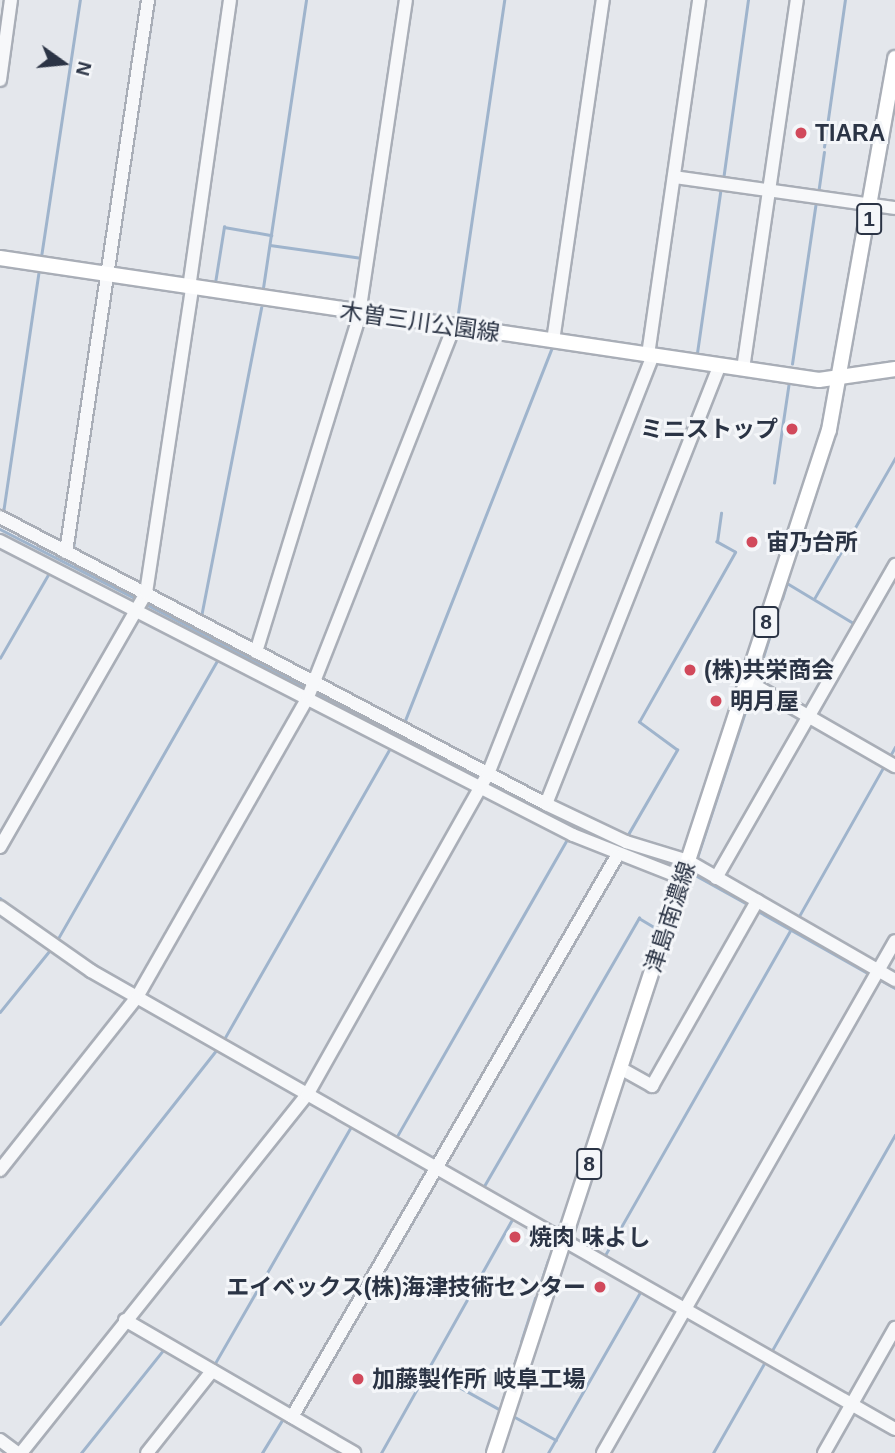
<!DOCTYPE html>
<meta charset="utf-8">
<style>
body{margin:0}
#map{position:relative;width:895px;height:1453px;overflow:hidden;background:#e4e7ec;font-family:Helvetica,"Noto Sans JP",sans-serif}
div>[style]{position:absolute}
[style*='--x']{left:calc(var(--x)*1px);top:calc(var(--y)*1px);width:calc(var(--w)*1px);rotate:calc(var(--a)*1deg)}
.stream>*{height:2.5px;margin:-1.25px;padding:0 1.25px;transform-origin:1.25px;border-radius:1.25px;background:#9fb4cc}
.roads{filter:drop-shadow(2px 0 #a9aeb7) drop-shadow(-2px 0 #a9aeb7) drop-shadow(0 2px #a9aeb7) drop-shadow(0 -2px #a9aeb7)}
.minor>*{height:12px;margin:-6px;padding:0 6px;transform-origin:6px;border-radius:6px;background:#f7f8fa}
.major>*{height:14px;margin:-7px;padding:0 7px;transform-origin:7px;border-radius:7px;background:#fff}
.dots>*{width:19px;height:19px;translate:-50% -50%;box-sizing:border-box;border:4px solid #f4f6f9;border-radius:50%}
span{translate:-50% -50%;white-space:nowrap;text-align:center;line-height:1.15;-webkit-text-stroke:6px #f4f6f9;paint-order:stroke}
.shield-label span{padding:2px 5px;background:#f4f6f9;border:2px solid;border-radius:5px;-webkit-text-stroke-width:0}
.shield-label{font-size:21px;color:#2b3445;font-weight:700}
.poi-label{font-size:23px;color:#2b3445;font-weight:700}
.left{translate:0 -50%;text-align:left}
.right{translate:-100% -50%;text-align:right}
.street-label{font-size:23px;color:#2b3445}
.north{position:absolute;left:28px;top:28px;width:70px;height:70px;-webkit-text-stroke:5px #f4f6f9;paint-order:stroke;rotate:105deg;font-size:19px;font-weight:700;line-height:28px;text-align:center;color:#2b3445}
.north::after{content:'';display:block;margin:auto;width:24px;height:32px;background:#2b3445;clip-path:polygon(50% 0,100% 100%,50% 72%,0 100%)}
</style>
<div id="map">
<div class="stream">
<i style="--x:145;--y:62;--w:63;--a:-81.7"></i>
<i style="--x:824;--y:147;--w:148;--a:-81.9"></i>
<i style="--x:723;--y:180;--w:182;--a:-82.1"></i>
<i style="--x:818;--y:194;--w:42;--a:-81.9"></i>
<i style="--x:270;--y:245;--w:94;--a:8"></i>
<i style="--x:41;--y:257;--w:260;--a:-81.4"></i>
<i style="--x:215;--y:283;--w:57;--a:-80.9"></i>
<i style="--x:224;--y:227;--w:48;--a:9.7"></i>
<i style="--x:263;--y:288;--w:291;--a:-81.5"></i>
<i style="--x:457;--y:320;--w:323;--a:-81.6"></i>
<i style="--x:642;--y:346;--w:91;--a:-81.2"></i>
<i style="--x:697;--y:353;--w:168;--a:-81.8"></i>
<i style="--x:792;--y:364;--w:165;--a:-81.6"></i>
<i style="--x:774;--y:483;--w:102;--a:-81.6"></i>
<i style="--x:3;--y:513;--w:246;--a:-81.6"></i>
<i style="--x:0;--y:529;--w:154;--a:27.1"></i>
<i style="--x:73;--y:549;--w:38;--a:-83"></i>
<i style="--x:782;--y:599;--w:17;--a:-73"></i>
<i style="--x:787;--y:583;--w:79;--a:31.1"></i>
<i style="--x:814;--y:599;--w:163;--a:-60.1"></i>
<i style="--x:146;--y:604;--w:183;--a:27.7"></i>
<i style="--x:201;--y:617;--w:315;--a:-79"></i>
<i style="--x:0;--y:658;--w:98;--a:-60"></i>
<i style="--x:759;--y:670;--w:53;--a:-72.6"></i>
<i style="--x:314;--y:692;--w:189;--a:27.8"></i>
<i style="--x:404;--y:723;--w:402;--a:-68.5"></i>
<i style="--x:890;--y:756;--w:10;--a:-61"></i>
<i style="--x:487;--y:783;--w:50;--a:27.6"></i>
<i style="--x:626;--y:838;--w:102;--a:-59.9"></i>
<i style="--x:677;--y:750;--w:47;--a:-143.6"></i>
<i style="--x:639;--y:722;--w:195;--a:-60.5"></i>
<i style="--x:735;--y:552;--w:21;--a:-151"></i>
<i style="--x:717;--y:542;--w:29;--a:-82"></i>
<i style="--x:655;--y:861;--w:25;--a:16"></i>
<i style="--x:696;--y:861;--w:176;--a:-71.8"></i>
<i style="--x:688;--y:871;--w:70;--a:29.1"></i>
<i style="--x:0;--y:898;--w:16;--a:40"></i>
<i style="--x:758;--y:911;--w:130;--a:29.5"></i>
<i style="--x:798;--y:918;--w:175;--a:-60.5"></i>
<i style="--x:56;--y:942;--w:326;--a:-60.2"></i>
<i style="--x:86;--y:960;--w:56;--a:29.7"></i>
<i style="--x:877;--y:978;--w:21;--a:29"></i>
<i style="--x:145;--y:994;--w:64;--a:30.2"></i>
<i style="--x:0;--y:1012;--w:80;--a:-51.1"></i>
<i style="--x:223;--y:1041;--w:339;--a:-60.3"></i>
<i style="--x:396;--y:1138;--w:346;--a:-60.2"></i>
<i style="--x:483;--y:1188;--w:312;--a:-60"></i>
<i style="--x:639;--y:918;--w:21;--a:31"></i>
<i style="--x:552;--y:1248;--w:8;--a:-76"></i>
<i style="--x:604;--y:1257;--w:378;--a:-60.3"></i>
<i style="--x:538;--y:1291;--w:32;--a:-72"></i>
<i style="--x:0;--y:1324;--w:352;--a:-51.7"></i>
<i style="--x:521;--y:1342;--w:46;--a:-72.3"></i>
<i style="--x:770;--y:1354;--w:252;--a:-60.3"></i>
<i style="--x:214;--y:1365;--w:277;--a:-60.1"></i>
<i style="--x:434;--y:1373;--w:74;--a:29"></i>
<i style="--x:502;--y:1402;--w:48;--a:-71.9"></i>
<i style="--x:515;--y:1417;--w:47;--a:29.3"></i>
<i style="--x:81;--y:1453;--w:133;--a:-51.4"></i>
<i style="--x:262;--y:1453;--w:42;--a:-58.6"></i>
<i style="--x:381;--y:1453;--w:270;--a:-60.7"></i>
<i style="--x:548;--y:1453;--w:189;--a:-60.2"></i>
<i style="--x:713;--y:1453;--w:105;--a:-60.3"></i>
</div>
<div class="roads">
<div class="minor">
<i style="--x:0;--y:80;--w:81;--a:-82.2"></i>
<i style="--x:674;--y:177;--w:223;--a:8"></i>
<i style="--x:189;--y:288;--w:291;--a:-81.9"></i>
<i style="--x:359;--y:314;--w:317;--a:-81.5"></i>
<i style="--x:553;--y:341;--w:345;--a:-81.7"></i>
<i style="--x:648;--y:355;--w:359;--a:-81.8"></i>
<i style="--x:743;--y:369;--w:373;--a:-81.7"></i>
<i style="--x:0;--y:517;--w:617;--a:27.73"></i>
<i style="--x:546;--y:804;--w:89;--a:25.4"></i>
<i style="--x:626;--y:842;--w:65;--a:17"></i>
<i style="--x:688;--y:861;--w:239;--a:29.9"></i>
<i style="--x:0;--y:541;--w:644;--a:27.16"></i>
<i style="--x:573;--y:835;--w:117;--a:21.5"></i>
<i style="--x:66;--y:552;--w:558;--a:-81.55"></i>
<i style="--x:256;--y:652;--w:354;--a:-72.9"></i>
<i style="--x:747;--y:681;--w:171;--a:29.9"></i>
<i style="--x:546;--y:804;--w:471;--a:-68.4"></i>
<i style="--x:0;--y:847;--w:293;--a:-60.1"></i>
<i style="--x:146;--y:593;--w:307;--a:-81.4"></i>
<i style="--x:716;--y:878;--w:361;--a:-60.2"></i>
<i style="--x:0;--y:907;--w:111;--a:35.1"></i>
<i style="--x:91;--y:971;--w:925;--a:29.67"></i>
<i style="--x:620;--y:1068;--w:37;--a:29"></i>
<i style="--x:652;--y:1086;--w:213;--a:-60.4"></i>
<i style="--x:0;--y:1170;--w:221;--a:-51.6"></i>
<i style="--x:137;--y:997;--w:345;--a:-60.3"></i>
<i style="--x:308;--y:697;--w:399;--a:-68.5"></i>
<i style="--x:125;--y:1320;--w:265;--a:30.1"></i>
<i style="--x:292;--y:1417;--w:648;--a:-59.92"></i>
<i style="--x:0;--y:1440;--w:21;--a:37"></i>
<i style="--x:21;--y:1453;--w:458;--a:-51.4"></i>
<i style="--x:307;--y:1095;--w:369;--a:-60.6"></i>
<i style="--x:488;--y:774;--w:449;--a:-68.5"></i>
<i style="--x:147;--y:1453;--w:105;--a:-51.6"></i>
<i style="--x:603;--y:1453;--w:589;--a:-60.3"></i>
<i style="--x:824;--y:1453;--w:144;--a:-60.4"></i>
</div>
<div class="major">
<i style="--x:0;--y:258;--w:828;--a:8.47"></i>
<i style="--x:819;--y:380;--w:77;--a:-8.2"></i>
<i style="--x:494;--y:1453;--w:1076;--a:-71.87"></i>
<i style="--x:829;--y:430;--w:378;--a:-79.9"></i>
</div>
</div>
<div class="dots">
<i style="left:801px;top:133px;background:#d1495b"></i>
<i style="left:792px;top:429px;background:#d1495b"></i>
<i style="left:752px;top:542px;background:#d1495b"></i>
<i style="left:690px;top:670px;background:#d1495b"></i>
<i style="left:716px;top:701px;background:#d1495b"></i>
<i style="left:515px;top:1237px;background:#d1495b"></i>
<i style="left:600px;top:1287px;background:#d1495b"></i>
<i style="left:358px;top:1379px;background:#d1495b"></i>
</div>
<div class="shield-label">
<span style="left:869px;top:219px">1</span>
<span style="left:766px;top:622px">8</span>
<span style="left:589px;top:1164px">8</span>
</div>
<div class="poi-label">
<span class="left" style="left:815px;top:133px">TIARA</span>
<span class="right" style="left:778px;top:429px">ミニストップ</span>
<span class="left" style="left:766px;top:542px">宙乃台所</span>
<span class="left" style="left:704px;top:670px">(株)共栄商会</span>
<span class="left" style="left:730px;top:701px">明月屋</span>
<span class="left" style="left:529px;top:1237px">焼肉 味よし</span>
<span class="right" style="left:586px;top:1287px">エイベックス(株)海津技術センター</span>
<span class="left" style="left:372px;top:1379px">加藤製作所 岐阜工場</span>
</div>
<div class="street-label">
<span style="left:420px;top:322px;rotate:8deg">木曽三川公園線</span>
<span style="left:670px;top:917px;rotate:-72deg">津島南濃線</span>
</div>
<div class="north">N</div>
</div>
